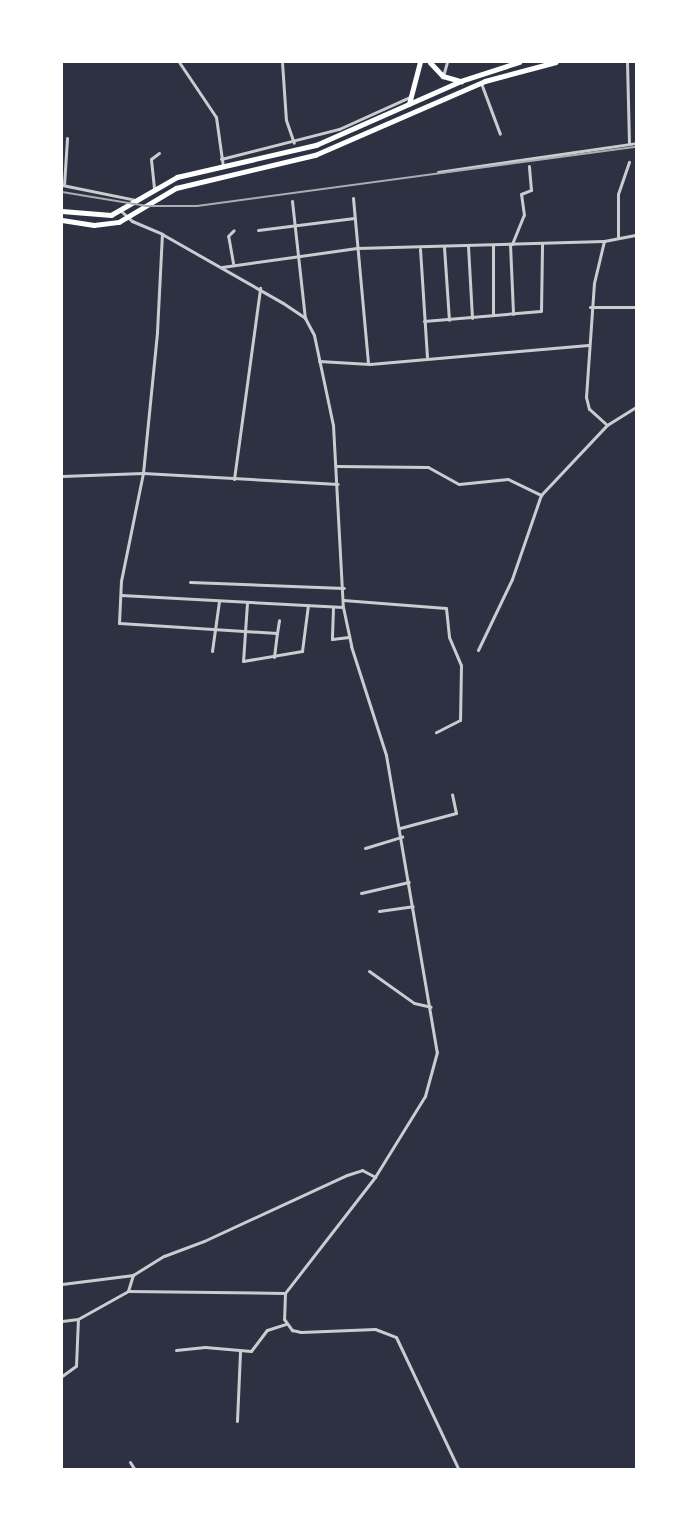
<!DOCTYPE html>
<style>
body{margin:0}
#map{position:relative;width:698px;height:1531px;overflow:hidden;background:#2d3142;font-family:Roboto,sans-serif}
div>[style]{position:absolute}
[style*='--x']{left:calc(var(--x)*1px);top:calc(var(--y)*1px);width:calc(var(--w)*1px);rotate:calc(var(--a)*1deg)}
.minor>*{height:3px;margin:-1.5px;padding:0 1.5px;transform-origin:1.5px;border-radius:1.5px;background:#caccd0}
.trunk>*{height:4.5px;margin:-2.25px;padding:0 2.25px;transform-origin:2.25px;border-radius:2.25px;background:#fff}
.rail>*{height:2px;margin:-1px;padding:0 1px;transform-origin:1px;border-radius:1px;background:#abadb3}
span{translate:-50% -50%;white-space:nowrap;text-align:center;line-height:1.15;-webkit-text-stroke:6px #fff;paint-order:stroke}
.frame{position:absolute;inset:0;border:63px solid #fff;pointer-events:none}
</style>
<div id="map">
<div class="minor">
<i style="--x:179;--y:62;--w:66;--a:56.1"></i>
<i style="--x:216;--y:117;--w:50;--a:82"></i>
<i style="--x:282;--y:62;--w:58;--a:86.1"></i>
<i style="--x:286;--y:120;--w:24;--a:71"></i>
<i style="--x:627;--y:62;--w:82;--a:88.6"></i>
<i style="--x:443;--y:76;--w:15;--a:-74"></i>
<i style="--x:481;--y:83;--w:54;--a:69.6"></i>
<i style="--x:221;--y:159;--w:122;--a:-14.3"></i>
<i style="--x:339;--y:129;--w:78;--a:-24.3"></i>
<i style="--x:438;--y:172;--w:200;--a:-8.3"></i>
<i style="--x:62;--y:185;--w:76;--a:11.5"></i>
<i style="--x:64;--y:185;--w:47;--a:-86.3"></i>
<i style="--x:154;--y:188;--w:29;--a:-96"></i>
<i style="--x:151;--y:159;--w:10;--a:-37"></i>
<i style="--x:353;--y:198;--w:166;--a:84.8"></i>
<i style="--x:292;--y:201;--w:118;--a:83.7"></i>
<i style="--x:121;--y:211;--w:15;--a:42"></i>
<i style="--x:132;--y:221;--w:33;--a:23"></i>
<i style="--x:162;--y:234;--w:139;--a:29.7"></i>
<i style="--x:283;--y:303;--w:27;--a:34"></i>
<i style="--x:305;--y:318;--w:19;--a:62"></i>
<i style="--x:314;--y:335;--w:92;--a:78.1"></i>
<i style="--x:333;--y:425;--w:182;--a:86.9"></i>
<i style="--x:343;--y:607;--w:40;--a:78"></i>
<i style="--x:351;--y:646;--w:114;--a:72.2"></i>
<i style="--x:386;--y:755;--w:301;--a:80.3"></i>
<i style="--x:437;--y:1052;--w:46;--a:105.3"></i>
<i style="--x:425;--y:1096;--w:95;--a:121.7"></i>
<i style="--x:375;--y:1177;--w:147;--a:127.8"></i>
<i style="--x:285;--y:1293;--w:26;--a:92"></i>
<i style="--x:284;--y:1319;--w:14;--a:54"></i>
<i style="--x:292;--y:1330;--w:9;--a:13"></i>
<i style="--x:301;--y:1332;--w:74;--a:-2.3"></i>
<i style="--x:375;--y:1329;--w:22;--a:21"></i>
<i style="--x:396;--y:1337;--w:147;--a:64.7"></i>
<i style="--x:258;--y:230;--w:97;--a:-7.1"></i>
<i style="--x:618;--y:237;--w:43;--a:-90"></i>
<i style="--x:618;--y:194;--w:34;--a:-71"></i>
<i style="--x:510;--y:244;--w:70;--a:87.5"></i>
<i style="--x:512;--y:244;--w:31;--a:-68"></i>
<i style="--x:524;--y:215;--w:21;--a:-98"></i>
<i style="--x:521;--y:194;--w:11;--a:-22"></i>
<i style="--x:531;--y:190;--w:24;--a:-95"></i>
<i style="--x:493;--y:245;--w:70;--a:90"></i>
<i style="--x:468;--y:246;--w:72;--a:86.8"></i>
<i style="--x:444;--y:247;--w:73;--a:86.1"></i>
<i style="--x:420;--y:249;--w:108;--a:86.3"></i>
<i style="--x:233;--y:263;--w:27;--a:-100"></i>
<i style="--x:228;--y:236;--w:8;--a:-45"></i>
<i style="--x:222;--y:267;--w:136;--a:-8"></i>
<i style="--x:357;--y:248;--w:247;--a:-1.6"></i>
<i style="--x:590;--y:307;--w:46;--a:0"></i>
<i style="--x:424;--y:321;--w:117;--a:-4.9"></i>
<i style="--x:541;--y:311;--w:67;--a:-89.1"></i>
<i style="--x:319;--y:361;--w:51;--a:3.4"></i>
<i style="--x:370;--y:364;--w:219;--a:-5"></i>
<i style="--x:607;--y:425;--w:24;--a:-138"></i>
<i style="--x:589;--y:409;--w:12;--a:-104"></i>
<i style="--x:586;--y:397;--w:114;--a:-86"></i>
<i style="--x:594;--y:283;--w:43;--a:-76.6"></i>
<i style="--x:604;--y:241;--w:33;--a:-11"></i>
<i style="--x:337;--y:466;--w:91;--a:0.6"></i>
<i style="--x:428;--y:467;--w:35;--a:29"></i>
<i style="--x:459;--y:484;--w:49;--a:-5.8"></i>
<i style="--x:508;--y:479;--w:37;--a:26"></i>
<i style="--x:62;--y:476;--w:81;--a:-2.1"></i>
<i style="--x:143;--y:473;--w:142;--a:-84.3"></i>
<i style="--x:157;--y:332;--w:98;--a:-87.1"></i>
<i style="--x:234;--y:479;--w:193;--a:-82.2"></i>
<i style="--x:190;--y:582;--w:154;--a:2.2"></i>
<i style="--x:121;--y:595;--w:222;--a:3.1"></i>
<i style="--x:343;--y:600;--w:103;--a:4.4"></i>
<i style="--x:446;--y:608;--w:29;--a:84"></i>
<i style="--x:449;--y:637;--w:30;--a:67"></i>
<i style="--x:461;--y:665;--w:55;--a:91"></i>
<i style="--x:460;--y:720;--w:27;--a:153"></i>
<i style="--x:247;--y:603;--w:58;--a:93.9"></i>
<i style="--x:243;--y:661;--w:60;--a:-9.6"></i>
<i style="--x:302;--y:651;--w:46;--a:-82.6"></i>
<i style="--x:333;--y:608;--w:31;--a:92"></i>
<i style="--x:332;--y:639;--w:17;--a:-7"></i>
<i style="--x:277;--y:633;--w:13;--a:-81"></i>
<i style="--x:478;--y:650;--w:79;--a:-64.4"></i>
<i style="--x:512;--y:579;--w:89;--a:-71"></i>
<i style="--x:541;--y:495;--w:96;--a:-46.7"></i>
<i style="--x:607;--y:425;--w:34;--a:-32"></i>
<i style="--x:212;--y:651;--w:50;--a:-82"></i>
<i style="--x:274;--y:657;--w:24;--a:-83"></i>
<i style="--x:277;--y:633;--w:158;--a:-176.4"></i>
<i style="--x:119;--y:623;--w:42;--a:-87.3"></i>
<i style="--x:121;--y:581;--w:110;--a:-78.5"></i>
<i style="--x:143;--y:473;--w:195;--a:3.2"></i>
<i style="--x:400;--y:828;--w:58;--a:-15"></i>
<i style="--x:456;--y:813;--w:19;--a:-102"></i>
<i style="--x:365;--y:848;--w:39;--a:-17"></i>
<i style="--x:361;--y:893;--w:49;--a:-12.9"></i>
<i style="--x:379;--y:911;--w:34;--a:-8"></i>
<i style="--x:369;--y:971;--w:55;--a:35.4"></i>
<i style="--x:414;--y:1003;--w:17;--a:13"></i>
<i style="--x:62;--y:1284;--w:72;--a:-7.2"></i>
<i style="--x:133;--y:1275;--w:36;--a:-32"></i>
<i style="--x:164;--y:1256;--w:43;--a:-20.6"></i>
<i style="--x:204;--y:1241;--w:157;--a:-24.8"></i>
<i style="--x:347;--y:1175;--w:16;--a:-18"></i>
<i style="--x:362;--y:1170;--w:15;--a:28"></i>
<i style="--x:128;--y:1291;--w:157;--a:0.7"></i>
<i style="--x:62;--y:1321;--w:16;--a:-7"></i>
<i style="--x:176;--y:1350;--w:29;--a:-6"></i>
<i style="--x:205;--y:1347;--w:46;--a:5"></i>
<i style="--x:251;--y:1351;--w:26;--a:-53"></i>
<i style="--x:267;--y:1330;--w:20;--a:-18"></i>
<i style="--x:62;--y:1376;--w:17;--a:-36"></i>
<i style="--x:76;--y:1366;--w:47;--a:-87.6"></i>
<i style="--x:78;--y:1319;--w:57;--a:-29.2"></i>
<i style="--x:128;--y:1291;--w:17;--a:-73"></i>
<i style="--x:237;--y:1421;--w:70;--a:-87.5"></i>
<i style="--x:130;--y:1462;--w:9;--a:58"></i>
</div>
<div class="trunk">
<i style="--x:430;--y:62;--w:19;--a:47"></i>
<i style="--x:443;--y:76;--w:19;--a:16"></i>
<i style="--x:409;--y:104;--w:43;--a:-75.3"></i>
<i style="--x:62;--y:211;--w:49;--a:4.7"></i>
<i style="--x:111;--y:215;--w:76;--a:-29.9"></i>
<i style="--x:177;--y:177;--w:143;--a:-13"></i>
<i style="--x:316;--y:145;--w:158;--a:-23.8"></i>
<i style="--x:461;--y:81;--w:61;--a:-18.1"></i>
<i style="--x:62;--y:220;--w:32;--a:9"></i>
<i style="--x:94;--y:225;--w:25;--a:-7"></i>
<i style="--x:119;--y:222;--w:66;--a:-30.8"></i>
<i style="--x:176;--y:188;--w:143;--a:-13.4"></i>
<i style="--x:315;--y:155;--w:185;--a:-23.5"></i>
<i style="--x:485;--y:81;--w:73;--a:-15"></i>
</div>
<div class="rail">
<i style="--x:62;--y:192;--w:86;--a:9.4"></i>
<i style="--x:147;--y:206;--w:50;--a:0"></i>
<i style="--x:197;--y:206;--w:443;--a:-7.7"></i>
</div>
<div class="frame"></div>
</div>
